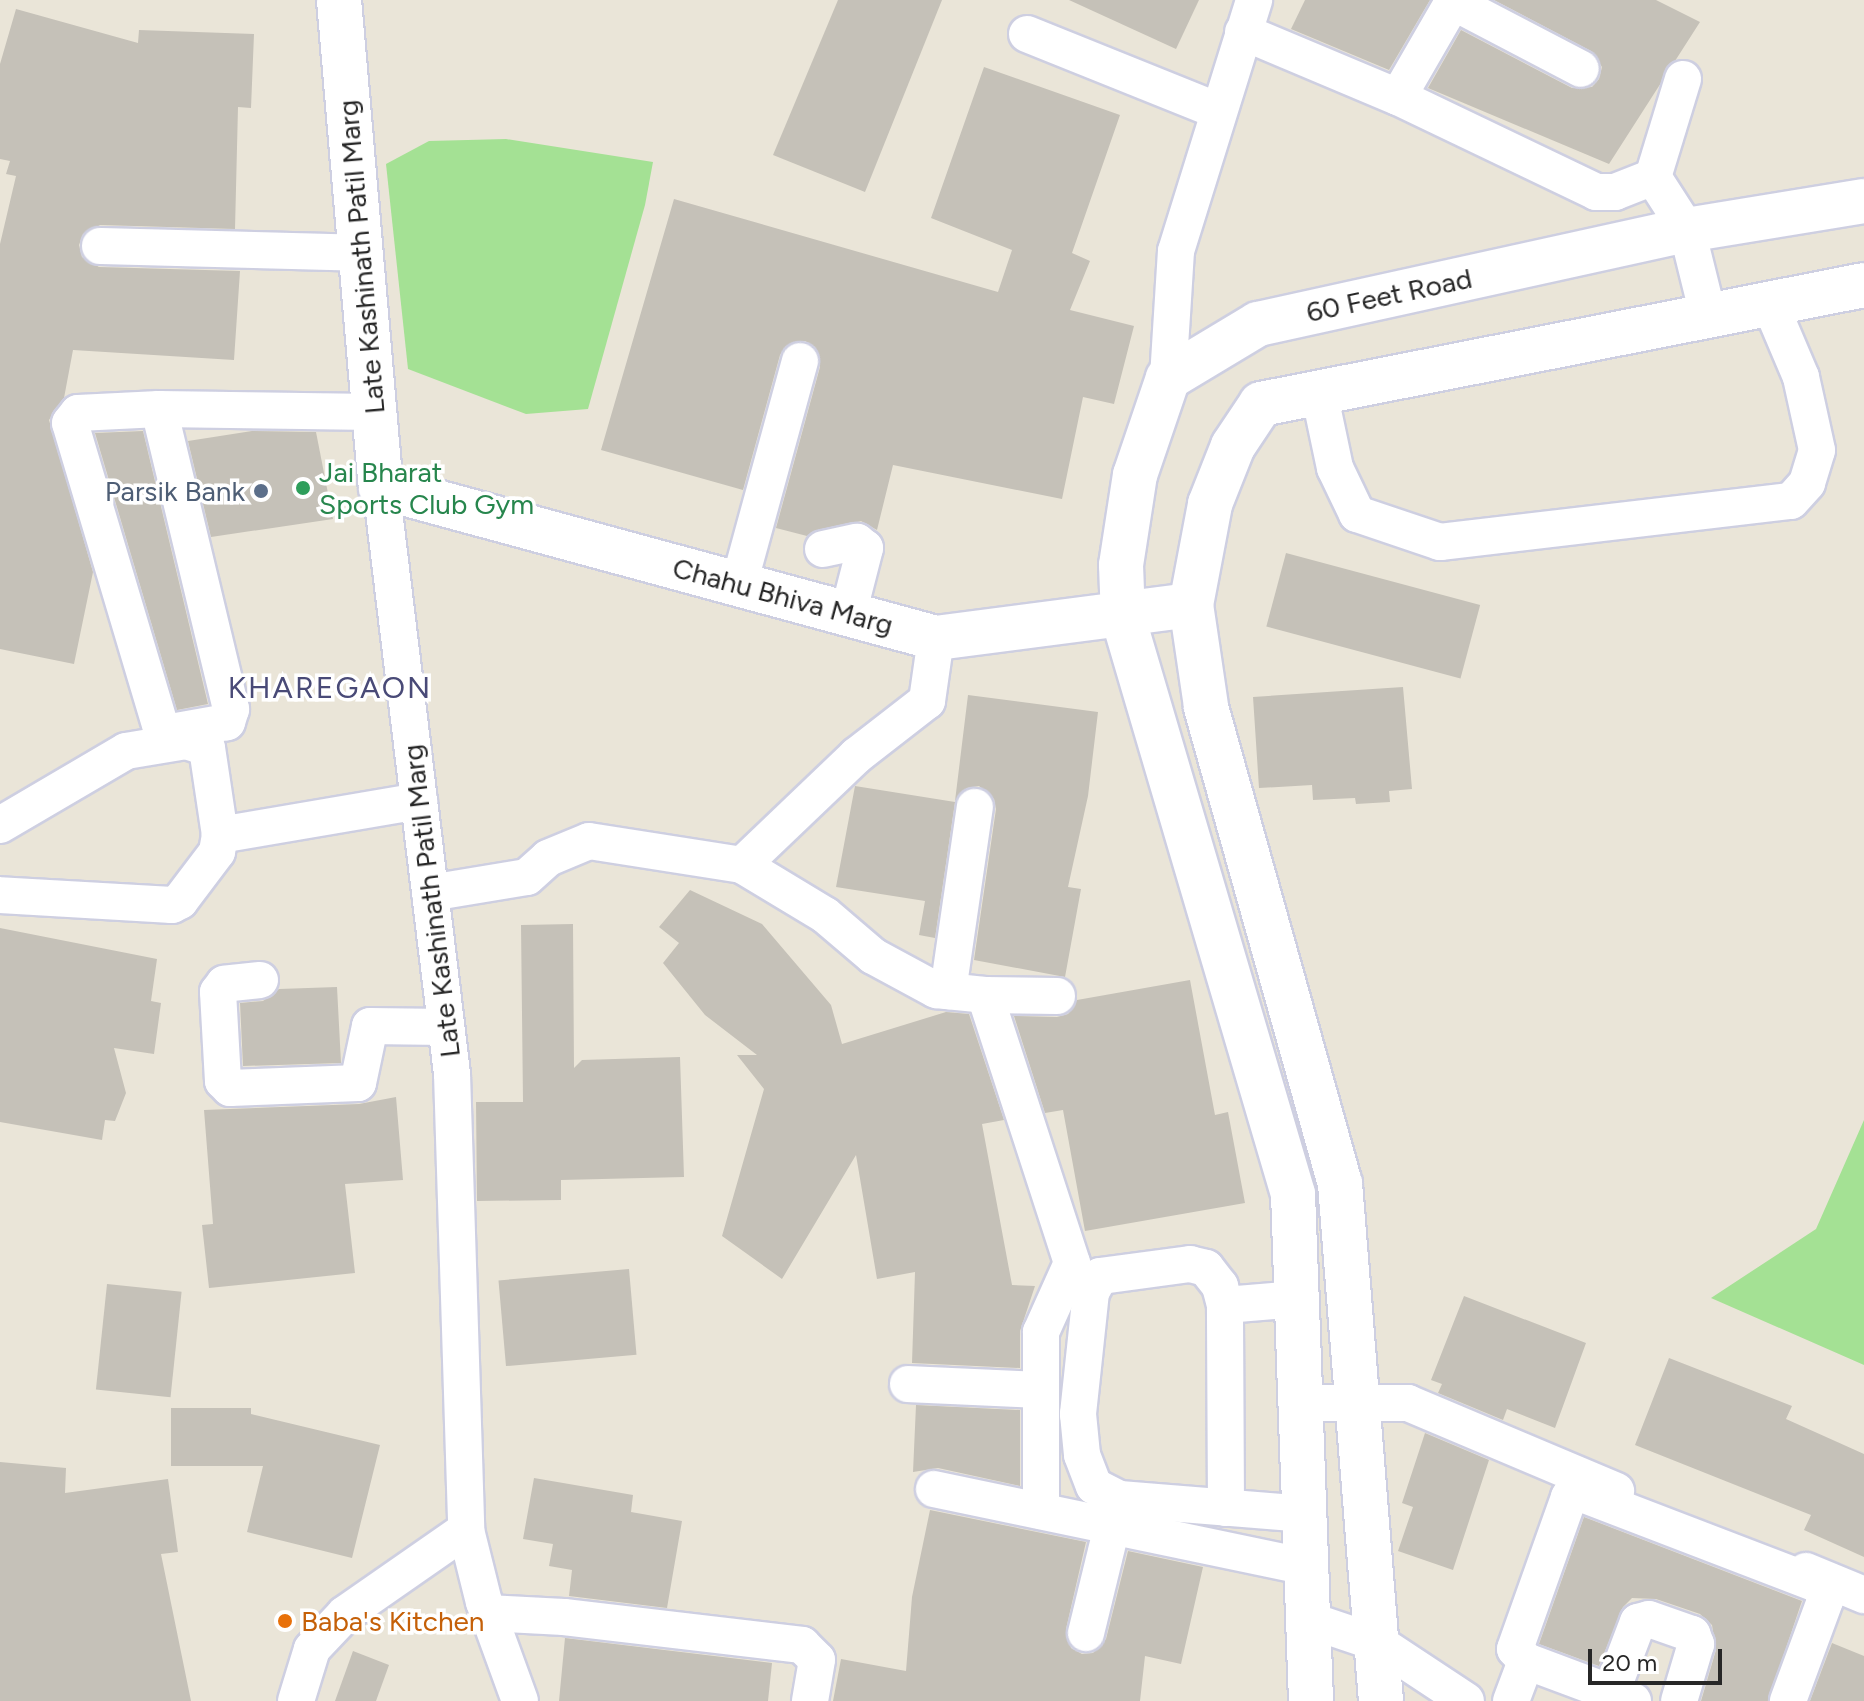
<!DOCTYPE html>
<style>
body{margin:0}
#map{position:relative;width:1864px;height:1701px;overflow:hidden;background:#eae5d8;font-family:Figtree,sans-serif}
div>[style]{position:absolute}
[style*='--x']{left:calc(var(--x)*1px);top:calc(var(--y)*1px);width:calc(var(--w)*1px);rotate:calc(var(--a)*1deg)}
.green>*{inset:0;background:#a4e194}
.building>*{inset:0;background:#c5c1b8;transform-origin:0 0}
.roads{filter:drop-shadow(2px 0 #cecfe1) drop-shadow(-2px 0 #cecfe1) drop-shadow(0 2px #cecfe1) drop-shadow(0 -2px #cecfe1)}
.street>*{height:36px;margin:-18px;padding:0 18px;transform-origin:18px;border-radius:18px;background:#fff}
.secondary>*{height:44px;margin:-22px;padding:0 22px;transform-origin:22px;border-radius:22px;background:#fff}
.dots>*{width:22px;height:22px;translate:-50% -50%;box-sizing:border-box;border:4px solid #fff;border-radius:50%}
span{translate:-50% -50%;white-space:nowrap;text-align:center;line-height:1.15;-webkit-text-stroke:7px #fff;paint-order:stroke}
.street-label{font-size:28px;color:#272727}
.leisure-label{font-size:28px;color:#27864d}
.left{translate:0 -50%;text-align:left}
.service-label{font-size:28px;color:#4e5e75}
.right{translate:-100% -50%;text-align:right}
.food-label{font-size:28px;color:#c56008}
.neighbourhood-label{font-size:30px;color:#494a77;letter-spacing:2px}
.scale{position:absolute;left:1588px;top:1649px;width:134px;height:36px;box-sizing:border-box;border:4px solid #272727;border-top:0;padding-left:10px;font-size:24px;line-height:28px;white-space:nowrap;color:#272727;-webkit-text-stroke:6px #fff;paint-order:stroke}
</style>
<div id="map">
<div class="green">
<i style="clip-path:polygon(506px 139px,653px 162px,645px 205px,588px 409px,526px 414px,408px 369px,386px 164px,429px 141px)"></i>
<i style="clip-path:polygon(1864px 1120px,1864px 1365px,1711px 1298px,1816px 1229px)"></i>
</div>
<div class="building">
<i style="clip-path:polygon(838px 0,942px 0,865px 192px,773px 155px)"></i>
<i style="clip-path:polygon(1069px 0,1199px 0,1176px 49px)"></i>
<i style="clip-path:polygon(1305px 0,1430px 0,1389px 70px,1291px 29px)"></i>
<i style="clip-path:polygon(1494px 0,1656px 0,1700px 22px,1609px 164px,1428px 88px,1461px 30px,1572px 88px,1592px 87px,1599px 79px,1602px 67px,1591px 51px)"></i>
<i style="clip-path:polygon(16px 9px,138px 43px,139px 30px,254px 34px,251px 108px,238px 107px,235px 229px,100px 225px,83px 234px,79px 245px,82px 257px,99px 267px,240px 271px,234px 360px,73px 350px,64px 398px,49px 420px,93px 572px,74px 664px,0 649px,0 244px,16px 176px,6px 174px,10px 161px,0 159px,0 64px)"></i>
<i style="clip-path:polygon(984px 67px,1120px 115px,1072px 253px,1090px 261px,1070px 310px,1134px 326px,1114px 404px,1083px 397px,1062px 499px,893px 465px,877px 530px,861px 521px,807px 536px,776px 528px,820px 367px,815px 347px,805px 341px,786px 346px,780px 355px,743px 490px,601px 450px,674px 199px,998px 292px,1012px 250px,931px 218px)"></i>
<i style="clip-path:polygon(143px 431px,208px 704px,177px 710px,95px 433px)"></i>
<i style="clip-path:polygon(252px 431px,316px 432px,333px 519px,211px 537px,188px 441px)"></i>
<i style="left:1286px;top:553px;width:201px;height:76px;rotate:15deg"></i>
<i style="clip-path:polygon(1403px 687px,1412px 789px,1389px 791px,1390px 802px,1356px 804px,1355px 798px,1313px 800px,1312px 785px,1259px 788px,1253px 697px)"></i>
<i style="clip-path:polygon(968px 695px,1098px 712px,1088px 796px,1068px 887px,1081px 889px,1065px 977px,974px 960px,996px 809px,994px 799px,979px 786px,967px 788px,955px 801px)"></i>
<i style="clip-path:polygon(855px 786px,955px 802px,935px 938px,919px 935px,925px 901px,836px 887px)"></i>
<i style="clip-path:polygon(690px 890px,762px 924px,831px 1005px,842px 1044px,946px 1012px,969px 1014px,1004px 1120px,982px 1124px,1012px 1285px,1035px 1286px,1020px 1331px,1020px 1368px,912px 1363px,915px 1272px,877px 1279px,856px 1155px,782px 1279px,722px 1236px,764px 1089px,737px 1055px,757px 1055px,705px 1015px,663px 963px,679px 943px,659px 927px)"></i>
<i style="clip-path:polygon(573px 924px,574px 1068px,582px 1060px,680px 1057px,684px 1177px,561px 1180px,561px 1200px,477px 1201px,476px 1102px,523px 1102px,521px 925px)"></i>
<i style="clip-path:polygon(0 928px,157px 959px,151px 1001px,161px 1003px,154px 1054px,114px 1048px,126px 1093px,115px 1121px,105px 1120px,102px 1140px,0 1122px)"></i>
<i style="clip-path:polygon(1190px 980px,1215px 1115px,1228px 1112px,1245px 1203px,1085px 1231px,1063px 1110px,1045px 1113px,1014px 1016px,1057px 1017px,1068px 1014px,1077px 1000px)"></i>
<i style="clip-path:polygon(337px 987px,341px 1063px,243px 1066px,240px 1003px,263px 1001px,279px 989px)"></i>
<i style="clip-path:polygon(396px 1097px,403px 1180px,345px 1184px,355px 1273px,209px 1288px,202px 1225px,213px 1224px,204px 1110px,359px 1104px)"></i>
<i style="left:629px;top:1269px;width:86px;height:131px;rotate:85deg"></i>
<i style="left:107px;top:1284px;width:75px;height:106px;rotate:6deg"></i>
<i style="clip-path:polygon(1464px 1296px,1586px 1343px,1555px 1428px,1507px 1409px,1503px 1420px,1438px 1393px,1442px 1384px,1431px 1380px)"></i>
<i style="clip-path:polygon(1669px 1358px,1792px 1406px,1786px 1419px,1864px 1454px,1864px 1557px,1804px 1530px,1811px 1515px,1635px 1445px)"></i>
<i style="clip-path:polygon(916px 1405px,1020px 1410px,1020px 1486px,938px 1468px,913px 1472px)"></i>
<i style="clip-path:polygon(171px 1408px,251px 1408px,251px 1414px,380px 1445px,352px 1558px,247px 1532px,263px 1466px,171px 1466px)"></i>
<i style="clip-path:polygon(1425px 1433px,1489px 1460px,1453px 1570px,1398px 1551px,1413px 1507px,1402px 1503px)"></i>
<i style="clip-path:polygon(0 1462px,66px 1468px,65px 1493px,168px 1479px,178px 1552px,161px 1554px,191px 1701px,0 1701px)"></i>
<i style="clip-path:polygon(534px 1478px,633px 1495px,631px 1512px,682px 1521px,667px 1608px,569px 1596px,572px 1570px,549px 1566px,553px 1544px,523px 1539px)"></i>
<i style="clip-path:polygon(930px 1510px,1086px 1542px,1066px 1629px,1071px 1648px,1082px 1654px,1093px 1653px,1106px 1639px,1128px 1551px,1203px 1567px,1181px 1664px,1145px 1656px,1140px 1701px,833px 1701px,841px 1659px,906px 1671px,912px 1597px)"></i>
<i style="clip-path:polygon(1584px 1517px,1802px 1601px,1768px 1701px,1701px 1701px,1716px 1650px,1712px 1625px,1700px 1614px,1656px 1599px,1632px 1598px,1623px 1607px,1599px 1666px,1539px 1644px)"></i>
<i style="clip-path:polygon(565px 1638px,772px 1663px,768px 1701px,559px 1701px)"></i>
<i style="clip-path:polygon(1832px 1643px,1864px 1656px,1864px 1701px,1810px 1701px)"></i>
<i style="clip-path:polygon(353px 1651px,389px 1665px,376px 1701px,335px 1701px)"></i>
</div>
<div class="roads">
<div class="street">
<i style="--x:1453;--y:2;--w:144;--a:27.6"></i>
<i style="--x:1243;--y:32;--w:168;--a:22.8"></i>
<i style="--x:1398;--y:97;--w:112;--a:-60"></i>
<i style="--x:1027;--y:34;--w:204;--a:21.9"></i>
<i style="--x:1683;--y:79;--w:102;--a:107"></i>
<i style="--x:1653;--y:177;--w:63;--a:57.3"></i>
<i style="--x:1687;--y:230;--w:88;--a:76.1"></i>
<i style="--x:1398;--y:97;--w:220;--a:25.6"></i>
<i style="--x:1596;--y:192;--w:19;--a:0"></i>
<i style="--x:1615;--y:192;--w:41;--a:-21.5"></i>
<i style="--x:100;--y:246;--w:260;--a:1.5"></i>
<i style="--x:1168;--y:378;--w:127;--a:-86.4"></i>
<i style="--x:1176;--y:251;--w:263;--a:-72.7"></i>
<i style="--x:1319;--y:392;--w:78;--a:78.1"></i>
<i style="--x:1335;--y:468;--w:51;--a:64.4"></i>
<i style="--x:1357;--y:514;--w:88;--a:18.6"></i>
<i style="--x:1440;--y:542;--w:353;--a:-6.7"></i>
<i style="--x:1791;--y:501;--w:24;--a:-48"></i>
<i style="--x:1807;--y:483;--w:34;--a:-73"></i>
<i style="--x:1817;--y:450;--w:75;--a:-102.4"></i>
<i style="--x:1801;--y:377;--w:79;--a:-113"></i>
<i style="--x:159;--y:409;--w:309;--a:76.5"></i>
<i style="--x:231;--y:709;--w:14;--a:107"></i>
<i style="--x:227;--y:722;--w:57;--a:169.9"></i>
<i style="--x:171;--y:732;--w:11;--a:-158"></i>
<i style="--x:161;--y:728;--w:318;--a:-106.6"></i>
<i style="--x:70;--y:423;--w:13;--a:-51"></i>
<i style="--x:78;--y:413;--w:81;--a:-2.8"></i>
<i style="--x:159;--y:409;--w:215;--a:0.8"></i>
<i style="--x:381;--y:487;--w:591;--a:83.1"></i>
<i style="--x:452;--y:1074;--w:456;--a:88.2"></i>
<i style="--x:466;--y:1530;--w:74;--a:76"></i>
<i style="--x:484;--y:1602;--w:105;--a:70"></i>
<i style="--x:823;--y:549;--w:35;--a:-12"></i>
<i style="--x:857;--y:542;--w:10;--a:37"></i>
<i style="--x:865;--y:548;--w:68;--a:104.4"></i>
<i style="--x:739;--y:584;--w:231;--a:-74.7"></i>
<i style="--x:0;--y:825;--w:146;--a:-30.4"></i>
<i style="--x:126;--y:751;--w:61;--a:-9.5"></i>
<i style="--x:186;--y:741;--w:22;--a:18"></i>
<i style="--x:207;--y:748;--w:88;--a:81.5"></i>
<i style="--x:220;--y:835;--w:17;--a:100"></i>
<i style="--x:217;--y:852;--w:61;--a:127.1"></i>
<i style="--x:180;--y:901;--w:9;--a:153"></i>
<i style="--x:172;--y:905;--w:172;--a:-176.7"></i>
<i style="--x:220;--y:835;--w:202;--a:-9.7"></i>
<i style="--x:742;--y:865;--w:158;--a:-43.7"></i>
<i style="--x:856;--y:756;--w:90;--a:-37.8"></i>
<i style="--x:927;--y:701;--w:64;--a:-81.9"></i>
<i style="--x:430;--y:893;--w:98;--a:-9.4"></i>
<i style="--x:527;--y:877;--w:28;--a:-42"></i>
<i style="--x:548;--y:858;--w:44;--a:-22.5"></i>
<i style="--x:589;--y:841;--w:155;--a:8.9"></i>
<i style="--x:742;--y:865;--w:97;--a:31.1"></i>
<i style="--x:825;--y:915;--w:63;--a:40.5"></i>
<i style="--x:873;--y:956;--w:72;--a:28.4"></i>
<i style="--x:936;--y:990;--w:49;--a:5.8"></i>
<i style="--x:985;--y:995;--w:282;--a:72"></i>
<i style="--x:1072;--y:1263;--w:76;--a:114.2"></i>
<i style="--x:1041;--y:1332;--w:179;--a:90"></i>
<i style="--x:260;--y:980;--w:36;--a:174"></i>
<i style="--x:224;--y:984;--w:10;--a:127"></i>
<i style="--x:218;--y:992;--w:89;--a:86.8"></i>
<i style="--x:223;--y:1081;--w:10;--a:45"></i>
<i style="--x:230;--y:1088;--w:128;--a:-2.2"></i>
<i style="--x:358;--y:1083;--w:58;--a:-78.1"></i>
<i style="--x:370;--y:1026;--w:75;--a:0.8"></i>
<i style="--x:948;--y:991;--w:186;--a:-81.7"></i>
<i style="--x:985;--y:995;--w:72;--a:0.8"></i>
<i style="--x:1225;--y:1305;--w:73;--a:-4.7"></i>
<i style="--x:908;--y:1384;--w:131;--a:2.6"></i>
<i style="--x:1303;--y:1403;--w:105;--a:0"></i>
<i style="--x:1408;--y:1403;--w:226;--a:22.9"></i>
<i style="--x:934;--y:1489;--w:381;--a:11.8"></i>
<i style="--x:1226;--y:1508;--w:203;--a:-90.3"></i>
<i style="--x:1225;--y:1305;--w:20;--a:-105"></i>
<i style="--x:1220;--y:1286;--w:23;--a:-128"></i>
<i style="--x:1206;--y:1268;--w:16;--a:-166"></i>
<i style="--x:1190;--y:1264;--w:91;--a:172.4"></i>
<i style="--x:1100;--y:1276;--w:18;--a:119"></i>
<i style="--x:1091;--y:1292;--w:123;--a:96.1"></i>
<i style="--x:1078;--y:1414;--w:41;--a:84.4"></i>
<i style="--x:1082;--y:1455;--w:33;--a:69"></i>
<i style="--x:1094;--y:1486;--w:28;--a:27"></i>
<i style="--x:1119;--y:1499;--w:188;--a:4.6"></i>
<i style="--x:1806;--y:1571;--w:63;--a:22.5"></i>
<i style="--x:487;--y:1613;--w:77;--a:3"></i>
<i style="--x:564;--y:1617;--w:240;--a:6.7"></i>
<i style="--x:802;--y:1645;--w:21;--a:45"></i>
<i style="--x:817;--y:1660;--w:42;--a:99.7"></i>
<i style="--x:1309;--y:1620;--w:75;--a:18.7"></i>
<i style="--x:1380;--y:1644;--w:103;--a:33.5"></i>
<i style="--x:1086;--y:1633;--w:110;--a:-76.3"></i>
<i style="--x:1611;--y:1693;--w:76;--a:-69.2"></i>
<i style="--x:1638;--y:1622;--w:11;--a:-15"></i>
<i style="--x:1649;--y:1619;--w:46;--a:19.2"></i>
<i style="--x:1692;--y:1634;--w:11;--a:68"></i>
<i style="--x:1696;--y:1644;--w:59;--a:106.6"></i>
<i style="--x:296;--y:1701;--w:54;--a:-72.9"></i>
<i style="--x:312;--y:1649;--w:48;--a:-46.7"></i>
<i style="--x:345;--y:1614;--w:147;--a:-34.8"></i>
<i style="--x:1511;--y:1701;--w:43;--a:-69.4"></i>
<i style="--x:1633;--y:1701;--w:114;--a:-159.5"></i>
<i style="--x:1526;--y:1661;--w:16;--a:-133"></i>
<i style="--x:1515;--y:1649;--w:161;--a:-70.4"></i>
<i style="--x:1569;--y:1497;--w:13;--a:-13"></i>
<i style="--x:1582;--y:1494;--w:254;--a:21"></i>
<i style="--x:1819;--y:1585;--w:15;--a:62"></i>
<i style="--x:1826;--y:1598;--w:110;--a:110.3"></i>
</div>
<div class="secondary">
<i style="--x:339;--y:0;--w:489;--a:85.1"></i>
<i style="--x:381;--y:487;--w:575;--a:15.22"></i>
<i style="--x:936;--y:638;--w:257;--a:-7.4"></i>
<i style="--x:1311;--y:1701;--w:507;--a:-92.03"></i>
<i style="--x:1293;--y:1194;--w:602;--a:-106.42"></i>
<i style="--x:1123;--y:617;--w:52;--a:-92.2"></i>
<i style="--x:1121;--y:565;--w:91;--a:-81.2"></i>
<i style="--x:1135;--y:475;--w:102;--a:-71.2"></i>
<i style="--x:1168;--y:378;--w:105;--a:-31"></i>
<i style="--x:1258;--y:324;--w:439;--a:-12.4"></i>
<i style="--x:1687;--y:230;--w:179;--a:-9.3"></i>
<i style="--x:1381;--y:1701;--w:519;--a:-94.53"></i>
<i style="--x:1340;--y:1184;--w:496;--a:-105.7"></i>
<i style="--x:1206;--y:706;--w:102;--a:-98.4"></i>
<i style="--x:1191;--y:605;--w:103;--a:-79.3"></i>
<i style="--x:1210;--y:504;--w:62;--a:-68.4"></i>
<i style="--x:1233;--y:446;--w:50;--a:-56.3"></i>
<i style="--x:1261;--y:404;--w:615;--a:-11.16"></i>
</div>
</div>
<div class="dots">
<i style="left:303px;top:488px;background:#2e9e5b"></i>
<i style="left:261px;top:491px;background:#5c6f8a"></i>
<i style="left:285px;top:1621px;background:#e8710a"></i>
</div>
<div class="street-label">
<span style="left:361px;top:257px;rotate:-95deg">Late Kashinath Patil Marg</span>
<span style="left:1389px;top:295px;rotate:-12deg">60 Feet Road</span>
<span style="left:783px;top:596px;rotate:15deg">Chahu Bhiva Marg</span>
<span style="left:431px;top:901px;rotate:-97deg">Late Kashinath Patil Marg</span>
</div>
<div class="leisure-label">
<span class="left" style="left:319px;top:488px">Jai Bharat<br>Sports Club Gym</span>
</div>
<div class="service-label">
<span class="right" style="left:245px;top:491px">Parsik Bank</span>
</div>
<div class="food-label">
<span class="left" style="left:301px;top:1621px">Baba's Kitchen</span>
</div>
<div class="neighbourhood-label">
<span style="left:330px;top:688px">KHAREGAON</span>
</div>
<div class="scale">20 m</div>
</div>
